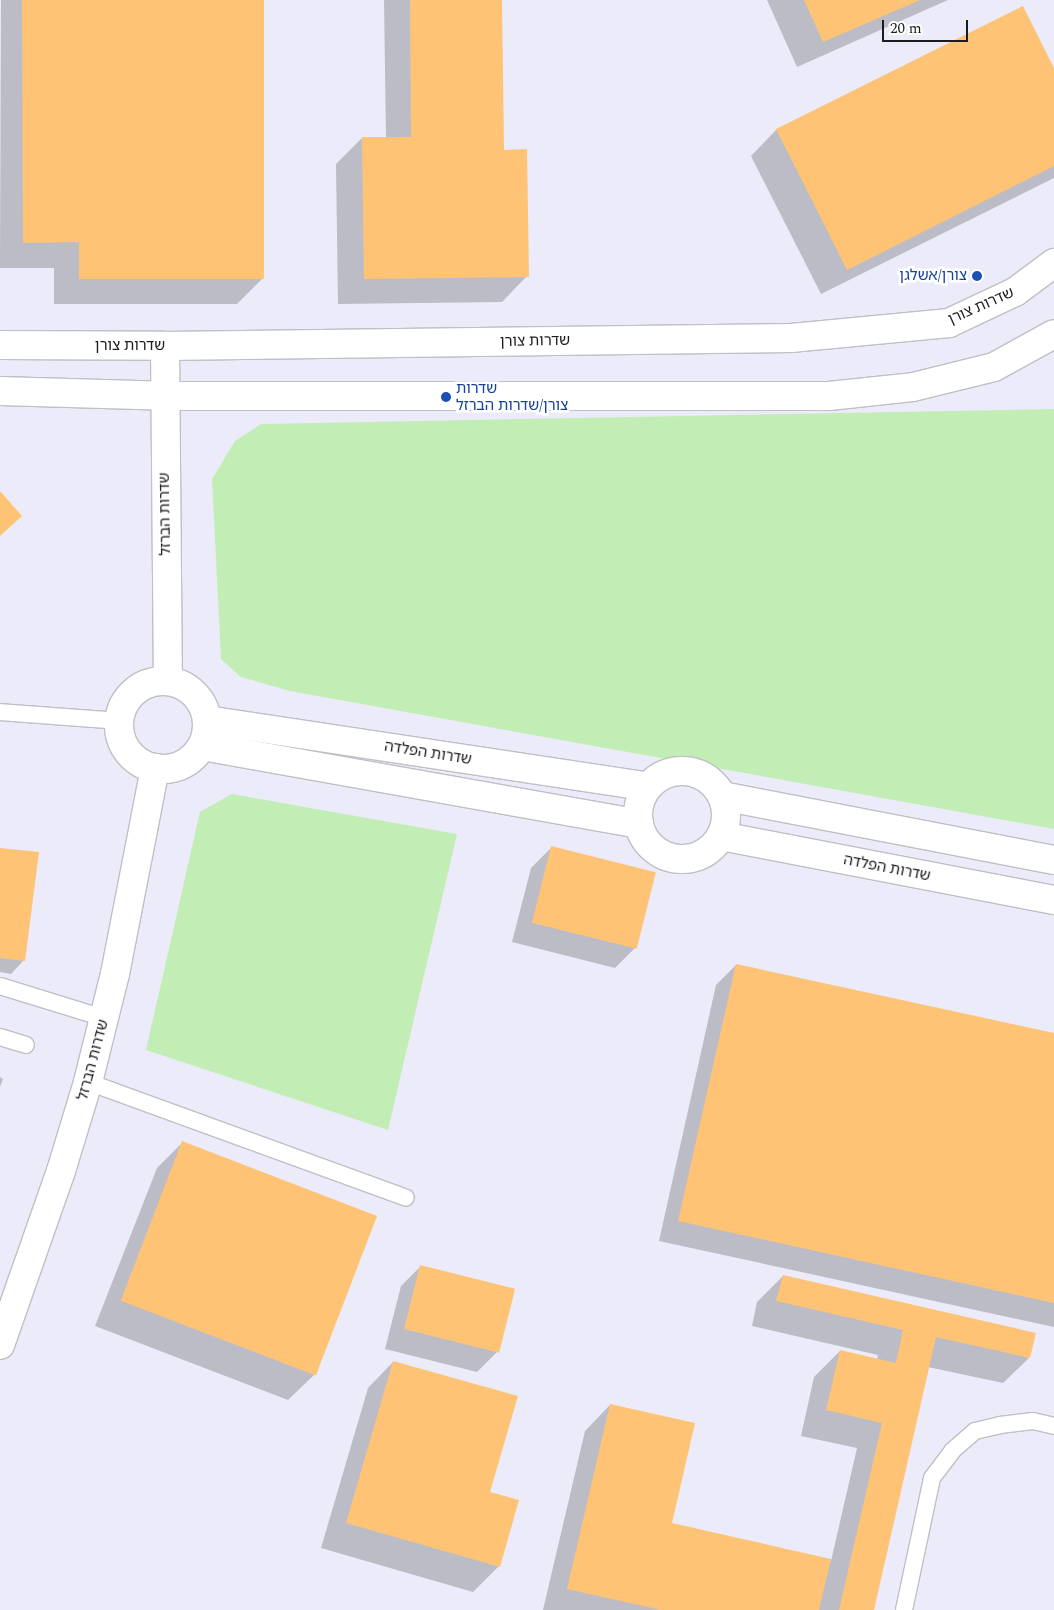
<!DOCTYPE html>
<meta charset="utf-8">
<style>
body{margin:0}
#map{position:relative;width:1054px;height:1610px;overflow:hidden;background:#f7f7fe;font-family:Spectral,"Noto Sans Hebrew",serif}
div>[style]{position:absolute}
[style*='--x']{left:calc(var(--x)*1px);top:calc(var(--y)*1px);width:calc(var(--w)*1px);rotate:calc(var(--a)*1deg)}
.built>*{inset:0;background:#ebebf9;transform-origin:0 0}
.green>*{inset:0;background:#c2eeb5}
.shadow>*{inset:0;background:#0003}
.building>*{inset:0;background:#fec375;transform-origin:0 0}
.roads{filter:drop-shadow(1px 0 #bfbfc5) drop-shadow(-1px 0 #bfbfc5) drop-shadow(0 1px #bfbfc5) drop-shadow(0 -1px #bfbfc5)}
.lane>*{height:16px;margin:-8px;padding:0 8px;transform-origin:8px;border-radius:8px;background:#fff}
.street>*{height:28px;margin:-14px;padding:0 14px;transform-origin:14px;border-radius:14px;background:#fff}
.street>.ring{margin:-14px;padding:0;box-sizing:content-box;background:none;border:28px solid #fff;border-radius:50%}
.secondary>*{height:28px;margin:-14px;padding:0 14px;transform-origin:14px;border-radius:14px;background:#fff}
.dots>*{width:14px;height:14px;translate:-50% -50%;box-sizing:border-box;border:2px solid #fff;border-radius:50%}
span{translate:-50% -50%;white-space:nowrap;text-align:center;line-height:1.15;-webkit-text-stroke:5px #fff;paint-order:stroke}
.transit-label{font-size:15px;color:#164399}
.right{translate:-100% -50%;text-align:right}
.left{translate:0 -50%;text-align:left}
.street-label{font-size:15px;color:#1c1c1e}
.scale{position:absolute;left:882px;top:20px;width:86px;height:22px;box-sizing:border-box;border:2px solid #1c1c1e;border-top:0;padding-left:6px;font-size:15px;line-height:18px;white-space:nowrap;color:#1c1c1e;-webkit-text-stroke:4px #fff;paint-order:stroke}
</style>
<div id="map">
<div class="built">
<i style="left:0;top:0;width:1054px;height:1610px"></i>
</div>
<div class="green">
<i style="clip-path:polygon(1054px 409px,1054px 829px,290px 691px,241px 677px,221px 659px,212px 479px,235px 441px,261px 424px)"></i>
<i style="clip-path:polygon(232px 794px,457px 834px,388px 1130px,146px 1050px,200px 812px)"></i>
</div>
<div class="shadow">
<i style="clip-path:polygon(1px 0,263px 0,263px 278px,237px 304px,54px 304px,54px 268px,0 268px)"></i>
<i style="clip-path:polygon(384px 0,501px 0,503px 151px,527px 276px,502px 302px,338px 304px,336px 164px,362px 138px,386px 138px)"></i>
<i style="clip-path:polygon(767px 0,948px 0,797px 67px)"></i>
<i style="clip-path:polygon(1022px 7px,1054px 71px,1054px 178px,821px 294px,751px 156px,776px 130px)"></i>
<i style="clip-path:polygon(551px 848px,635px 948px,615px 968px,512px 942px,531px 868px)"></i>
<i style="clip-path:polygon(0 849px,24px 960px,11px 974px,0 972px)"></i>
<i style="clip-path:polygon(736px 965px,1054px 1035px,1054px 1327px,659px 1241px,716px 985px)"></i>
<i style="clip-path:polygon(0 1077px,3px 1079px,0 1087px)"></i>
<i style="clip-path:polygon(182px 1143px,375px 1217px,314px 1375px,288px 1400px,95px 1326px,157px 1168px)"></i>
<i style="clip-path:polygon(421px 1266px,497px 1352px,477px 1372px,385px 1349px,401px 1286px)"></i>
<i style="clip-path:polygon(783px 1276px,1029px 1358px,1003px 1383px,928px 1367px,872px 1610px,543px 1610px,585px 1431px,610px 1405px,671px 1524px,831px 1561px,857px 1448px,801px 1436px,814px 1377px,840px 1351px,877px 1360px,878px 1355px,752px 1326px,757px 1302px)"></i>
<i style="clip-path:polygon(393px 1362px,489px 1493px,517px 1501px,498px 1567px,473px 1592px,321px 1548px,368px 1388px)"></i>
</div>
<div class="building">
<i style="clip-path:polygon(22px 0,264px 0,264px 279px,79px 279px,79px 242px,23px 243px)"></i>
<i style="clip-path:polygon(410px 0,502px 0,504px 150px,527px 149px,529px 277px,364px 279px,362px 137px,411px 137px)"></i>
<i style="clip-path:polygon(804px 0,920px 0,823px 42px)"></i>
<i style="clip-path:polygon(1023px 6px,1054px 68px,1054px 166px,847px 270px,776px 129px)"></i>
<i style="clip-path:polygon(0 491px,22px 516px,0 536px)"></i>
<i style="left:551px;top:846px;width:108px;height:79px;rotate:14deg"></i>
<i style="clip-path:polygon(0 848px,39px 852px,25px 961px,0 958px)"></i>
<i style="clip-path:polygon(736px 964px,1054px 1033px,1054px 1303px,678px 1221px)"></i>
<i style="left:182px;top:1141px;width:209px;height:171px;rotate:21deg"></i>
<i style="left:420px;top:1265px;width:98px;height:66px;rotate:14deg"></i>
<i style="clip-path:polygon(783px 1275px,1036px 1333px,1030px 1358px,936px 1337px,874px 1610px,839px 1610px,882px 1423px,826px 1410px,840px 1350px,896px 1363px,903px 1330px,776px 1301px)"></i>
<i style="clip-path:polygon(393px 1361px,518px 1396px,490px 1492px,519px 1500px,500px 1567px,346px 1523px)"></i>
<i style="clip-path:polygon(610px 1404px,695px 1423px,672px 1523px,831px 1559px,819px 1610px,661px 1610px,567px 1589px)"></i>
</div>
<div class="roads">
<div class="lane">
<i style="--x:0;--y:712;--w:119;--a:4.3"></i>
<i style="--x:0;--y:986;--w:109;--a:17.1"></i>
<i style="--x:0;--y:1037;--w:27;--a:17"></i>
<i style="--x:88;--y:1082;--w:338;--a:20"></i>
<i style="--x:904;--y:1610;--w:135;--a:-78"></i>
<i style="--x:932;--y:1478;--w:34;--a:-53"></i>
<i style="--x:952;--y:1451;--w:30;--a:-41"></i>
<i style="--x:975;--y:1431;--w:26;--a:-13"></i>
<i style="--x:1000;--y:1425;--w:33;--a:-7"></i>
<i style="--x:1033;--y:1421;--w:22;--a:13"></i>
</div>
<div class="street">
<i style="--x:165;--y:346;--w:335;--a:89.5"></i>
<i class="ring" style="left:119px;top:681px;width:60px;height:60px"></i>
<i style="--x:207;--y:720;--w:446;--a:8.6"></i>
<i style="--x:202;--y:746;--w:444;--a:10.1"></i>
<i class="ring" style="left:638px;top:771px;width:60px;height:60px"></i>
<i style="--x:722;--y:796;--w:338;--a:10.9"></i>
<i style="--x:721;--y:836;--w:339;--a:10.9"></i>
<i style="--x:0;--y:1345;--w:184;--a:-70.7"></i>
<i style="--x:61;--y:1171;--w:93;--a:-73.1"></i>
<i style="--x:88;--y:1082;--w:111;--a:-76"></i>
<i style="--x:115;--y:974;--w:210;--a:-79"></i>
</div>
<div class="secondary">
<i style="--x:0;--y:345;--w:165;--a:0.3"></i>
<i style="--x:165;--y:346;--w:626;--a:-0.73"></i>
<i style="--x:791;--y:338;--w:159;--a:-5.4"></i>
<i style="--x:949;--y:323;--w:73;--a:-25.2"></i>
<i style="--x:1015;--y:292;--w:49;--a:-36.6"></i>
<i style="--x:0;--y:391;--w:164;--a:1.7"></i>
<i style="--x:164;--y:396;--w:665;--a:0"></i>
<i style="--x:829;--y:396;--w:84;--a:-6.1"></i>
<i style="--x:913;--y:387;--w:83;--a:-13.9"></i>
<i style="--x:994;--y:367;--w:68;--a:-28.8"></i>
</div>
</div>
<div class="dots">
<i style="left:977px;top:276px;background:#1a4fb4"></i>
<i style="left:446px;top:397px;background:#1a4fb4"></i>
</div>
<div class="transit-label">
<span class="right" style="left:967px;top:276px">צורן/אשלגן</span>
<span class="left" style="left:456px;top:397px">שדרות<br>צורן/שדרות הברזל</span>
</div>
<div class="street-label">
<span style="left:981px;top:306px;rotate:-24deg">שדרות צורן</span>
<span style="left:535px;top:341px;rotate:-1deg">שדרות צורן</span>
<span style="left:130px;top:346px">שדרות צורן</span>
<span style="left:165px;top:514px;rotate:-91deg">שדרות הברזל</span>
<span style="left:428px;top:753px;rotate:9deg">שדרות הפלדה</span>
<span style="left:887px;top:868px;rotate:11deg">שדרות הפלדה</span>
<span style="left:93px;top:1060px;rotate:-75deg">שדרות הברזל</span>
</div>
<div class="scale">20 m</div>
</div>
